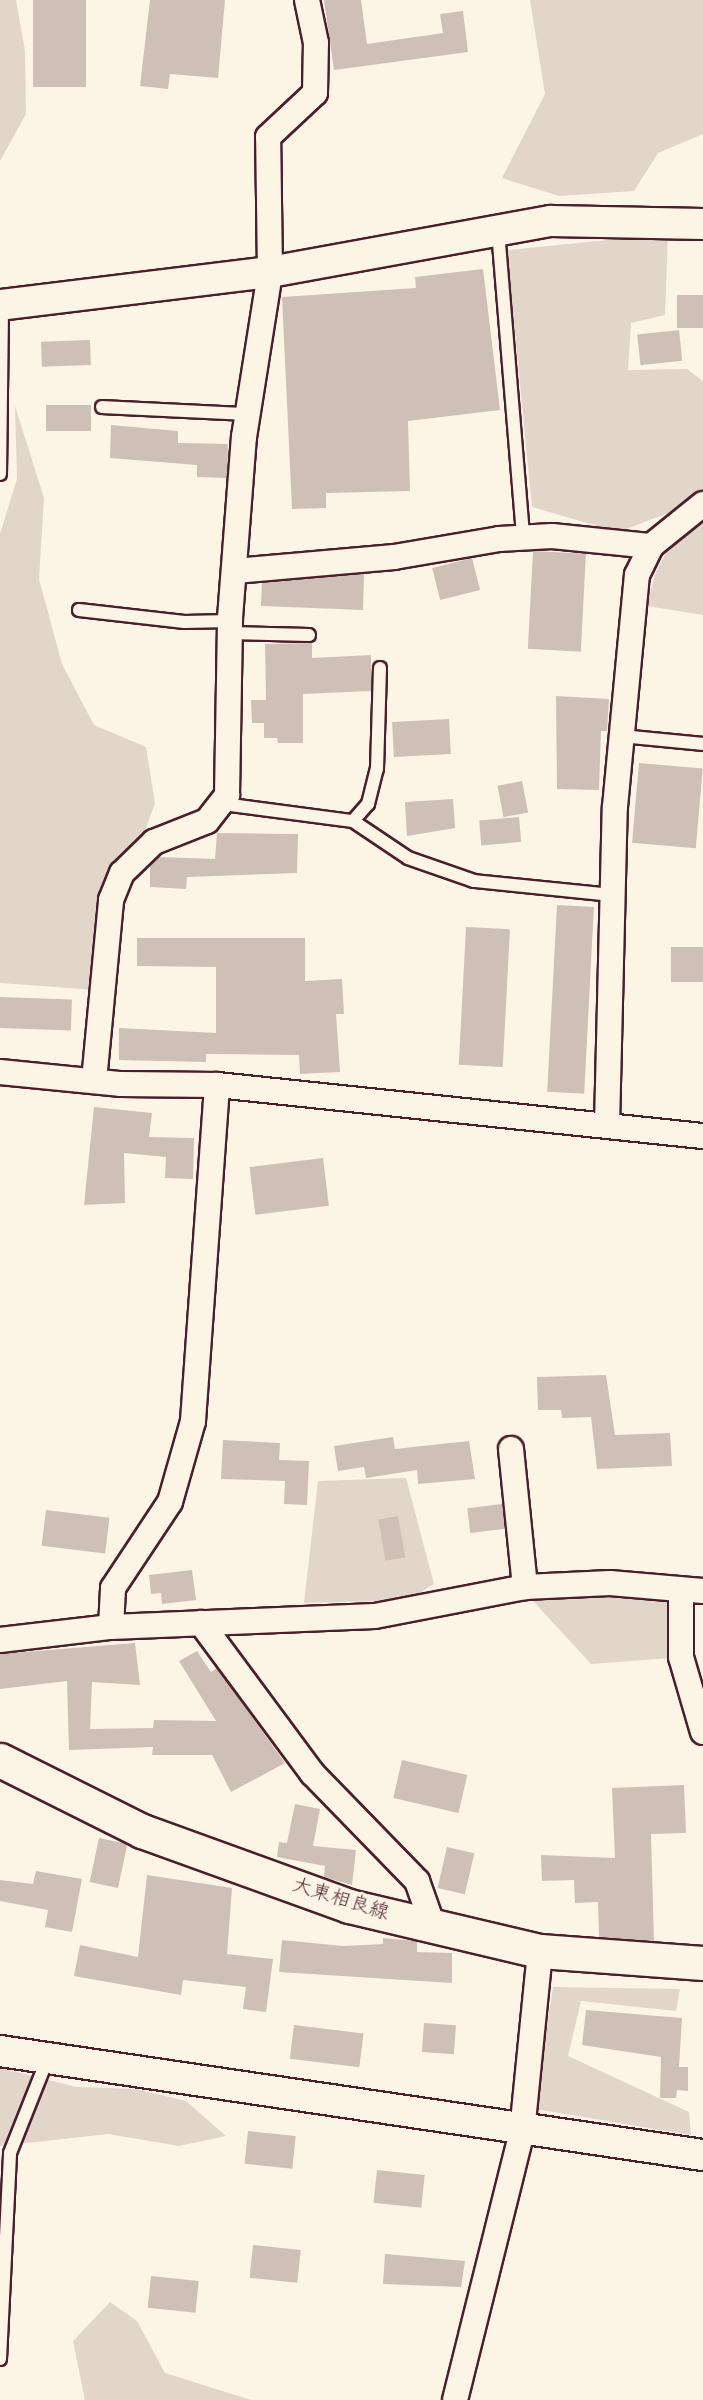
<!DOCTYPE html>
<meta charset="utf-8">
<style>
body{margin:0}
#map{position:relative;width:703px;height:2400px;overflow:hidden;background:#fcf5e5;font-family:"Gochi Hand","Klee One",sans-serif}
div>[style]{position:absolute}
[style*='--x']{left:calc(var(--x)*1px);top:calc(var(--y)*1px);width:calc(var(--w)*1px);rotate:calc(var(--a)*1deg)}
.green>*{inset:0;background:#e2d5ca}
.building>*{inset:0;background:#cfc0b7;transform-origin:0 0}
.roads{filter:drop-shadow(2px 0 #4a1f2b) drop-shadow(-2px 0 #4a1f2b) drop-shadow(0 2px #4a1f2b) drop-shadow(0 -2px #4a1f2b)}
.service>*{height:12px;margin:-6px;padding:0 6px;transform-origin:6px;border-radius:6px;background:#fcf5e5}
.minor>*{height:24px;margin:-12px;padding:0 12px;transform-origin:12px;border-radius:12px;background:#fcf5e5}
.tertiary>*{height:30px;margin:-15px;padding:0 15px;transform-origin:15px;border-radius:15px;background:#fcf5e5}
.secondary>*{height:33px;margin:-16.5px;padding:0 16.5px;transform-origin:16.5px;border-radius:16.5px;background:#fcf5e5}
span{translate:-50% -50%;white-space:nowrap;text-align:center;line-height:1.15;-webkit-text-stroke:5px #fcf5e5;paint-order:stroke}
.street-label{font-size:20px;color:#4a1f2b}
</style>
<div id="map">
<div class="green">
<i style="clip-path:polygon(0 0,16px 0,25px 51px,26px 114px,0 161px)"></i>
<i style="clip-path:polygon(530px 0,703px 0,703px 134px,658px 153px,634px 191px,559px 196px,502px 178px,545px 94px)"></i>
<i style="clip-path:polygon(668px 234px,665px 315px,631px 323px,628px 370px,687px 369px,703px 381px,703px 500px,618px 532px,532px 507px,507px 250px)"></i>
<i style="clip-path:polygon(15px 406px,44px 498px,39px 579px,62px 664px,94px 725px,146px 747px,155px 803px,108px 932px,96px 990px,0 983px,0 534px,17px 479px)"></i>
<i style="clip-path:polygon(703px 509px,703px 615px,647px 606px,655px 574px,686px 515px)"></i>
<i style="clip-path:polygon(406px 1478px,434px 1584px,408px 1600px,304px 1603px,318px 1481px)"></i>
<i style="clip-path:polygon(597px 1591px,676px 1602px,671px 1658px,591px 1664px,533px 1601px)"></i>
<i style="clip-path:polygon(553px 1987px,680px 1989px,676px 2011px,581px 2001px,568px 2056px,689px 2112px,691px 2135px,535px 2109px)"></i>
<i style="clip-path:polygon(0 2068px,77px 2087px,136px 2089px,186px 2101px,226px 2136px,179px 2146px,108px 2134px,0 2146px)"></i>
<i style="clip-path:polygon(110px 2302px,137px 2321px,165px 2373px,251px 2400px,85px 2400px,73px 2341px)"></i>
</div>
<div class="building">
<i style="left:33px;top:0;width:53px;height:87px"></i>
<i style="clip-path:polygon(150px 0,225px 0,218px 78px,170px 74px,168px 89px,140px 86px)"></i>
<i style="clip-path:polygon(324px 0,361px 0,367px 44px,443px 33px,440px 14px,463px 11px,468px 52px,334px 70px)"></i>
<i style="clip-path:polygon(483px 269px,500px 410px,408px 421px,410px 491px,326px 493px,326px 508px,292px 509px,282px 297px,416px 288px,415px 277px)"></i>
<i style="left:703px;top:295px;width:33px;height:26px;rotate:90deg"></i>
<i style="left:679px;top:330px;width:31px;height:42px;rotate:84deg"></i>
<i style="left:90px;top:340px;width:25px;height:49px;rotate:88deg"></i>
<i style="left:91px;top:405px;width:26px;height:45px;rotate:90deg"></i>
<i style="clip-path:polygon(111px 425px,178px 431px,178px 443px,228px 444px,227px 478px,197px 477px,197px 465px,110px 458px)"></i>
<i style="left:533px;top:551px;width:53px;height:98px;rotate:3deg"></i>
<i style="left:472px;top:558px;width:33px;height:41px;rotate:76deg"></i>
<i style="clip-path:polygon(364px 574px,363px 610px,261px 606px,262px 583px)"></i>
<i style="clip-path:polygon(312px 643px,312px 658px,371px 655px,371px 691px,303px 694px,303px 743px,278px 743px,277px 738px,264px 738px,264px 723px,252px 723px,251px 700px,266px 700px,265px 644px)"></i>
<i style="clip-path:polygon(556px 696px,609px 699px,607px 731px,601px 731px,599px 790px,557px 789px)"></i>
<i style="left:449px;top:719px;width:35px;height:57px;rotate:87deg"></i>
<i style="left:639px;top:763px;width:64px;height:80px;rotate:5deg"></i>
<i style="left:522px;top:781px;width:32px;height:25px;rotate:79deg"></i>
<i style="clip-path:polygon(453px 799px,455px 828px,407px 836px,405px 802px)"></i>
<i style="left:519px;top:817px;width:25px;height:40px;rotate:85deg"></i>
<i style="clip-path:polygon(217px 833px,298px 834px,297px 873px,187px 877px,186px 889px,150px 887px,150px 865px,159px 857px,215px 859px)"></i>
<i style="left:557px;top:905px;width:37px;height:187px;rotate:3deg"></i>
<i style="left:466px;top:927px;width:44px;height:138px;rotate:3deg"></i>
<i style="clip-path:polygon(137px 938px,305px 938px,305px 981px,342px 979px,344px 1014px,336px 1014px,340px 1072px,300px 1074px,299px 1055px,206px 1054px,206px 1062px,119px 1060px,119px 1028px,216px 1033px,216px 967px,137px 966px)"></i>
<i style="left:703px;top:947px;width:35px;height:32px;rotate:90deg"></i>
<i style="left:0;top:997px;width:72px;height:31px;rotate:2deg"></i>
<i style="clip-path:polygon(94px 1107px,152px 1113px,149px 1137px,194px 1138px,193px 1179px,165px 1178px,166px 1157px,124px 1153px,125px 1203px,84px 1205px)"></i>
<i style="left:323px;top:1158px;width:48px;height:74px;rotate:83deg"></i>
<i style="clip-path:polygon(606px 1375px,615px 1435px,670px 1433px,672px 1466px,597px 1469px,591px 1417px,562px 1418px,561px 1410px,538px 1410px,537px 1377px)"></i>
<i style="clip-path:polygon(393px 1437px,395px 1449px,469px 1441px,475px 1479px,418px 1484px,417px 1470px,366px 1478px,364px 1467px,338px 1471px,334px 1446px)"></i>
<i style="clip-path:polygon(223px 1440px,280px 1443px,279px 1460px,309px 1461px,307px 1505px,284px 1504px,285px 1481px,221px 1479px)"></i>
<i style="left:502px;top:1504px;width:25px;height:35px;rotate:83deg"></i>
<i style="left:46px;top:1510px;width:64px;height:36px;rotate:7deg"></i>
<i style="left:398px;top:1516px;width:42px;height:20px;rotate:80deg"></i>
<i style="clip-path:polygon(192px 1570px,196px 1600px,162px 1604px,161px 1593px,151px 1594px,149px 1575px)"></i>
<i style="clip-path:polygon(135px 1643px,140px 1685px,92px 1682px,90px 1729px,153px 1728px,154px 1720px,216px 1721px,179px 1661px,197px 1651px,211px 1672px,217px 1668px,285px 1763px,231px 1792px,212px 1755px,152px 1755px,153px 1747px,69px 1750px,67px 1681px,0 1689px,0 1654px)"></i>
<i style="left:402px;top:1760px;width:67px;height:39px;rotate:13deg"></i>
<i style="clip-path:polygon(684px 1785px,686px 1833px,651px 1834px,654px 1941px,599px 1937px,598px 1902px,575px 1903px,574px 1880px,542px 1881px,541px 1855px,615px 1858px,612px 1788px)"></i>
<i style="clip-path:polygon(295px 1804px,320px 1809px,313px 1846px,356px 1850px,352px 1885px,324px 1877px,325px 1866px,277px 1857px,279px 1842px,287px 1843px)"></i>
<i style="left:99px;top:1838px;width:29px;height:45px;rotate:12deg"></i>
<i style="left:447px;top:1847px;width:28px;height:42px;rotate:13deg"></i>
<i style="clip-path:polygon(36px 1871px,82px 1879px,72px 1932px,45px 1927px,48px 1910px,0 1901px,0 1880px,33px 1884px)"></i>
<i style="clip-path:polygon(147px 1875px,232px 1888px,227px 1954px,273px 1959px,266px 2012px,243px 2009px,246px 1987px,183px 1980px,181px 1995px,74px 1976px,80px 1945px,138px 1957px)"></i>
<i style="clip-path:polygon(383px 1938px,417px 1941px,417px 1952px,452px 1953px,452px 1983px,279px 1972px,282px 1940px,343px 1946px,383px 1944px)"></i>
<i style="clip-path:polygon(586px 2010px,682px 2018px,679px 2067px,688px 2067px,688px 2091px,677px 2090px,676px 2098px,660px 2098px,661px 2057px,582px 2045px)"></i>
<i style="left:424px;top:2023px;width:32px;height:29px;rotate:4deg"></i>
<i style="left:294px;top:2025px;width:70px;height:34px;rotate:7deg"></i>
<i style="left:248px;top:2131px;width:48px;height:33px;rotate:6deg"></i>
<i style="left:377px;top:2170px;width:48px;height:33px;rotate:6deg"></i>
<i style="left:253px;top:2245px;width:48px;height:33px;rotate:6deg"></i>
<i style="clip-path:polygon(385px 2254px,465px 2261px,461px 2287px,383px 2284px)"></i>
<i style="left:151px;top:2276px;width:48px;height:32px;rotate:6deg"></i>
</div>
<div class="roads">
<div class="service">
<i style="--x:498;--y:231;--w:307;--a:85.3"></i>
<i style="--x:102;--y:407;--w:145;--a:2.8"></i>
<i style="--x:0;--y:474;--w:168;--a:-89.3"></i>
<i style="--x:79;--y:610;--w:106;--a:6.5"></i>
<i style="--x:184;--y:622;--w:46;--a:-1.2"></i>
<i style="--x:230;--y:633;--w:79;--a:1.5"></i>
<i style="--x:622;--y:736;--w:81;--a:5.6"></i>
<i style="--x:223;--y:804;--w:131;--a:7.5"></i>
<i style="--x:353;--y:821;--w:66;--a:33.9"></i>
<i style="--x:408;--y:858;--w:70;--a:19.2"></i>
<i style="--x:474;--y:881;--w:140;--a:5.8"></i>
<i style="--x:353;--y:821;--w:23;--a:-49"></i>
<i style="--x:368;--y:804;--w:36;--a:-76"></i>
<i style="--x:377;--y:769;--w:101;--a:-88.3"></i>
<i style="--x:0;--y:2359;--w:206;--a:-87.2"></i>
<i style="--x:10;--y:2153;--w:100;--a:-68.3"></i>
</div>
<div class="minor">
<i style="--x:235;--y:571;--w:160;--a:-5"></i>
<i style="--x:394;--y:557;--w:107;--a:-9.7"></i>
<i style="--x:499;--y:539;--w:53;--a:-3.2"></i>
<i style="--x:552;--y:536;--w:100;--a:5.8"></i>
<i style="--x:0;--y:1072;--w:122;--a:5.7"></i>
<i style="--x:121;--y:1084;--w:96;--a:0.6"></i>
<i style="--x:217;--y:1085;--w:489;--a:6"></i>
<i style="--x:94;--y:1081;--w:182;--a:-84.6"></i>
<i style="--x:111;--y:900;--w:29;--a:-68"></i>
<i style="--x:122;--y:873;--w:45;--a:-44.1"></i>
<i style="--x:154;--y:842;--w:57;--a:-21.6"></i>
<i style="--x:207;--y:821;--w:33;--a:-52"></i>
<i style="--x:227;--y:795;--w:177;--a:-89"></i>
<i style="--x:230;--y:618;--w:182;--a:-85.6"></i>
<i style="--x:244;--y:437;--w:167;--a:-81"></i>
<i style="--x:270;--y:272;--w:135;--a:-90.8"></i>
<i style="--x:268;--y:137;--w:64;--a:-43.1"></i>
<i style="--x:315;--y:93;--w:50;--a:-88.9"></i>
<i style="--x:316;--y:43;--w:44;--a:-101.8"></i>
<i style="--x:607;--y:1125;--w:318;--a:-88.6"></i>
<i style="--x:615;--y:807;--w:233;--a:-84.6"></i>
<i style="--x:637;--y:575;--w:32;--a:-64"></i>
<i style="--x:651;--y:546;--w:67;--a:-38.9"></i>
<i style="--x:511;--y:1449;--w:139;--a:84.2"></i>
<i style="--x:681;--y:1591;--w:66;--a:90"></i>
<i style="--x:681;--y:1657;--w:78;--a:73.7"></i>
<i style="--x:201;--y:1623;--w:187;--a:53.5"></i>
<i style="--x:312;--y:1773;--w:151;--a:45.8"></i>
<i style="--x:417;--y:1881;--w:51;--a:70.5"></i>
<i style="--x:111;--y:1627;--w:39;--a:-87"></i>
<i style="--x:113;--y:1588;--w:103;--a:-56.5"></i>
<i style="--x:170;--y:1502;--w:84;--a:-74.1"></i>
<i style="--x:193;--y:1421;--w:337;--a:-85.9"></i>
<i style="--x:0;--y:1640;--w:112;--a:-6.7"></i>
<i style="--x:111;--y:1627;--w:264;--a:-2.4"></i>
<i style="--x:375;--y:1616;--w:153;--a:-10.9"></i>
<i style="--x:525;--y:1587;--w:85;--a:-2.7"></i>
<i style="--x:610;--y:1583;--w:93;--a:4.9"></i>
<i style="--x:455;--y:2400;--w:276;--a:-76"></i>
<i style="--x:522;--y:2132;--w:182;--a:-84.3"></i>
</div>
<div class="tertiary">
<i style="--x:0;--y:305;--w:272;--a:-7"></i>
<i style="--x:270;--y:272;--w:286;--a:-10.3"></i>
<i style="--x:551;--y:221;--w:152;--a:1.1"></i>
<i style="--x:0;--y:2051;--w:711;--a:8.42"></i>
</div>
<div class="secondary">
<i style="--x:0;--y:1760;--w:159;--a:26.6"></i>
<i style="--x:142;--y:1831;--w:220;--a:19.9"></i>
<i style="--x:349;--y:1906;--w:196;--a:13.3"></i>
<i style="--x:540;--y:1951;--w:163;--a:4.2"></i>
</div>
</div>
<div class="street-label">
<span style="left:340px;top:1901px;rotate:17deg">大東相良線</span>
</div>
</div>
